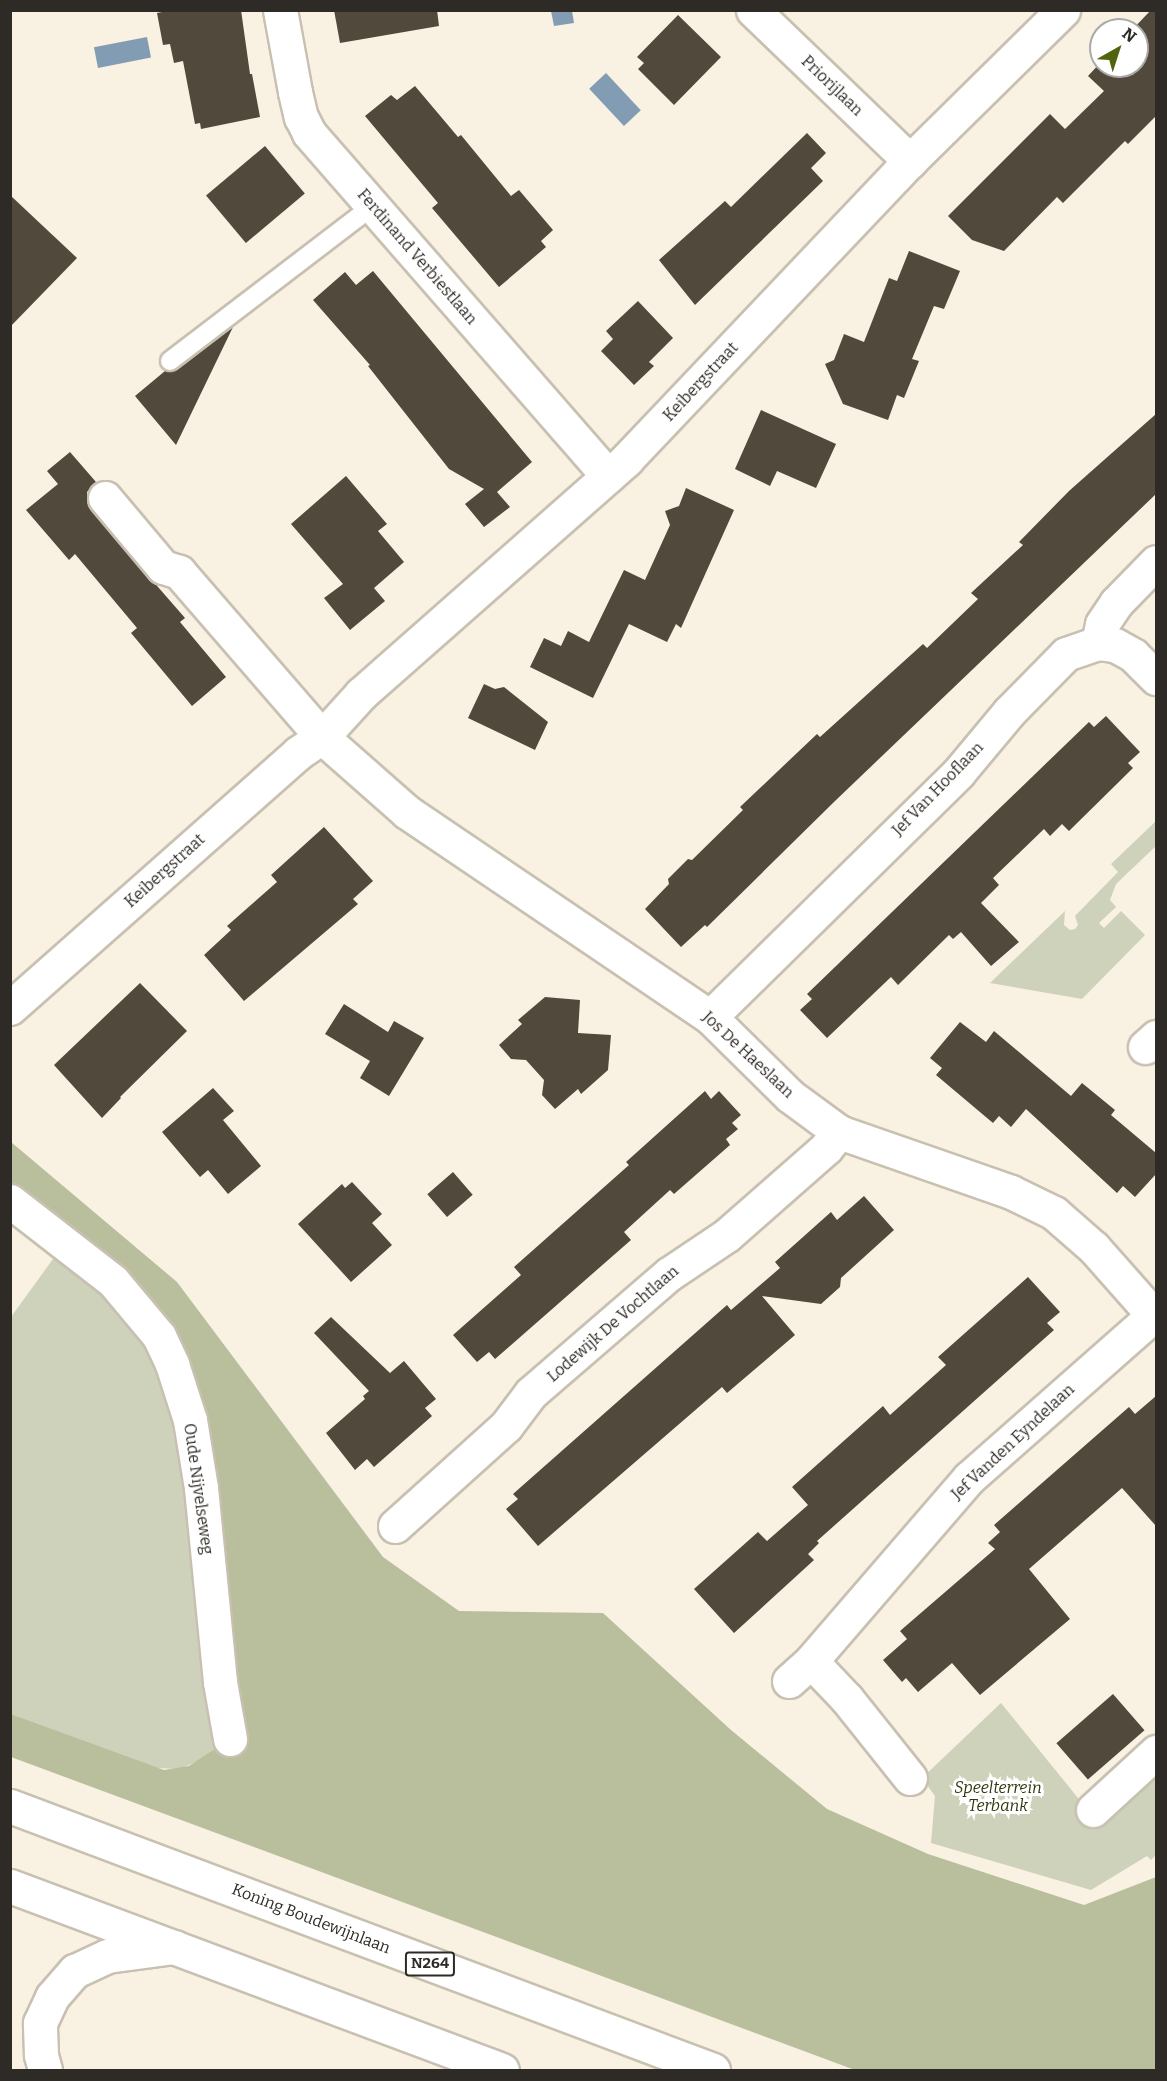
<!DOCTYPE html>
<style>
body{margin:0}
#map{position:relative;width:1167px;height:2081px;overflow:hidden;background:#f9f1e1;font-family:Bitter,serif}
div>[style]{position:absolute}
[style*='--x']{left:calc(var(--x)*1px);top:calc(var(--y)*1px);width:calc(var(--w)*1px);rotate:calc(var(--a)*1deg)}
.green>*{inset:0;background:#ced2ba}
.forest>*{inset:0;background:#b9be9d}
.water>*{inset:0;background:#829cb4;transform-origin:0 0}
.building>*{inset:0;background:#50493c;transform-origin:0 0}
.roads{filter:drop-shadow(2px 0 #c8c0b1) drop-shadow(-2px 0 #c8c0b1) drop-shadow(0 2px #c8c0b1) drop-shadow(0 -2px #c8c0b1)}
.lane>*{height:18px;margin:-9px;padding:0 9px;transform-origin:9px;border-radius:9px;background:#fff}
.street>*{height:33px;margin:-16.5px;padding:0 16.5px;transform-origin:16.5px;border-radius:16.5px;background:#fff}
.highway>*{height:33px;margin:-16.5px;padding:0 16.5px;transform-origin:16.5px;border-radius:16.5px;background:#fff}
span{translate:-50% -50%;white-space:nowrap;text-align:center;line-height:1.15;-webkit-text-stroke:6px #fff;paint-order:stroke}
.shield-label span{padding:2px 4px;background:#fff;border:2px solid;border-radius:4px;-webkit-text-stroke-width:0}
.shield-label{font-size:15px;color:#2e2a25;font-weight:700}
.street-label{font-size:16px;color:#2e2a25}
.park-label{font-size:16px;color:#33370d;font-style:italic}
.frame{position:absolute;inset:0;border:12px solid #2e2a25;pointer-events:none}
.north{position:absolute;left:1089px;top:18px;width:60px;height:60px;box-sizing:border-box;background:#fff;border:2px solid #abaaa8;border-radius:50%;rotate:39deg;font-size:16px;font-weight:700;line-height:24px;text-align:center;color:#2e2a25}
.north::after{content:'';display:block;margin:auto;width:21px;height:27px;background:#50640f;clip-path:polygon(50% 0,100% 100%,50% 72%,0 100%)}
</style>
<div id="map">
<div class="green">
<i style="clip-path:polygon(1156px 821px,1156px 846px,1116px 884px,1110px 900px,1116px 907px,1099px 923px,1104px 928px,1121px 911px,1145px 935px,1082px 999px,990px 983px,1065px 911px,1064px 925px,1070px 930px,1075px 929px,1078px 925px,1075px 916px,1118px 872px,1111px 864px)"></i>
<i style="clip-path:polygon(66px 1241px,159px 1336px,230px 1739px,198px 1761px,180px 1769px,156px 1768px,11px 1714px,11px 1317px)"></i>
<i style="clip-path:polygon(1001px 1703px,1091px 1814px,1156px 1761px,1156px 1855px,1151px 1860px,1147px 1856px,1091px 1890px,931px 1843px,935px 1796px,922px 1778px)"></i>
</div>
<div class="forest">
<i style="clip-path:polygon(11px 1142px,177px 1282px,383px 1557px,459px 1611px,603px 1613px,731px 1730px,827px 1809px,928px 1854px,1084px 1905px,1156px 1877px,1156px 2070px,855px 2070px,11px 1757px,11px 1714px,164px 1770px,189px 1766px,230px 1739px,159px 1336px,11px 1201px)"></i>
</div>
<div class="water">
<i style="clip-path:polygon(551px 11px,572px 11px,574px 23px,554px 26px)"></i>
<i style="left:147px;top:37px;width:21px;height:54px;rotate:79deg"></i>
<i style="left:606px;top:73px;width:51px;height:23px;rotate:47deg"></i>
</div>
<div class="building">
<i style="clip-path:polygon(172px 10px,241px 10px,250px 74px,252px 74px,260px 117px,201px 129px,200px 123px,195px 124px,183px 61px,174px 63px,170px 44px,163px 45px,157px 13px)"></i>
<i style="clip-path:polygon(334px 10px,437px 10px,439px 26px,340px 43px)"></i>
<i style="clip-path:polygon(1151px 10px,1156px 10px,1156px 116px,1128px 144px,1125px 141px,1063px 203px,1057px 197px,1004px 251px,972px 240px,948px 216px,1050px 114px,1065px 129px,1104px 91px,1088px 76px,1101px 62px,1101px 66px,1137px 66px,1137px 30px,1132px 30px)"></i>
<i style="clip-path:polygon(678px 15px,721px 57px,674px 105px,638px 69px,644px 63px,637px 57px)"></i>
<i style="clip-path:polygon(415px 86px,458px 137px,461px 135px,511px 196px,519px 190px,553px 230px,541px 241px,546px 247px,499px 287px,432px 208px,438px 203px,365px 116px,391px 95px,397px 100px)"></i>
<i style="clip-path:polygon(807px 133px,826px 153px,811px 168px,823px 181px,695px 305px,659px 260px,725px 201px,731px 207px)"></i>
<i style="left:265px;top:146px;width:62px;height:77px;rotate:50deg"></i>
<i style="clip-path:polygon(10px 195px,77px 258px,10px 327px)"></i>
<i style="clip-path:polygon(909px 251px,960px 271px,944px 309px,934px 306px,912px 359px,919px 361px,904px 398px,897px 395px,888px 420px,843px 404px,825px 364px,834px 360px,844px 334px,864px 342px,889px 278px,897px 281px)"></i>
<i style="clip-path:polygon(373px 271px,532px 462px,497px 492px,510px 507px,484px 527px,465px 504px,484px 489px,449px 469px,368px 366px,370px 365px,313px 300px,345px 272px,356px 285px)"></i>
<i style="clip-path:polygon(638px 301px,673px 338px,649px 362px,654px 366px,634px 385px,601px 351px,613px 339px,606px 331px)"></i>
<i style="clip-path:polygon(233px 327px,176px 445px,135px 396px,165px 371px,177px 370px)"></i>
<i style="clip-path:polygon(761px 410px,836px 444px,816px 488px,777px 471px,770px 486px,735px 469px)"></i>
<i style="clip-path:polygon(1156px 414px,1156px 494px,835px 801px,707px 927px,705px 925px,681px 947px,645px 909px,669px 884px,668px 879px,688px 859px,692px 860px,743px 810px,740px 807px,817px 734px,820px 737px,923px 644px,927px 648px,952px 624px,978px 599px,971px 593px,1023px 545px,1019px 542px,1069px 491px)"></i>
<i style="clip-path:polygon(70px 452px,96px 482px,87px 492px,87px 502px,91px 510px,185px 618px,180px 622px,226px 677px,192px 706px,131px 633px,137px 628px,75px 554px,69px 560px,26px 510px,58px 484px,47px 471px)"></i>
<i style="clip-path:polygon(346px 476px,387px 524px,378px 531px,404px 562px,374px 588px,385px 601px,350px 630px,324px 598px,343px 584px,291px 524px)"></i>
<i style="clip-path:polygon(686px 488px,734px 510px,681px 628px,676px 624px,667px 642px,629px 624px,593px 698px,530px 667px,544px 638px,561px 646px,568px 631px,589px 642px,624px 570px,645px 580px,670px 525px,665px 511px,679px 506px)"></i>
<i style="clip-path:polygon(484px 684px,495px 689px,504px 687px,548px 722px,535px 750px,468px 718px)"></i>
<i style="clip-path:polygon(1106px 716px,1140px 752px,1128px 763px,1133px 768px,1069px 831px,1062px 824px,1050px 836px,1044px 829px,993px 878px,999px 885px,981px 903px,1019px 942px,991px 966px,961px 932px,953px 939px,949px 935px,898px 985px,891px 977px,827px 1038px,800px 1010px,812px 999px,807px 994px,1089px 722px,1094px 727px)"></i>
<i style="clip-path:polygon(324px 827px,373px 881px,353px 899px,358px 904px,244px 1001px,204px 955px,231px 930px,227px 926px,277px 882px,271px 875px)"></i>
<i style="clip-path:polygon(140px 983px,187px 1031px,120px 1097px,121px 1098px,102px 1118px,54px 1065px)"></i>
<i style="clip-path:polygon(545px 997px,580px 1000px,578px 1033px,611px 1035px,608px 1070px,581px 1094px,578px 1089px,555px 1109px,542px 1095px,544px 1080px,526px 1060px,511px 1059px,499px 1045px,522px 1024px,518px 1020px)"></i>
<i style="clip-path:polygon(344px 1004px,388px 1032px,394px 1021px,424px 1038px,389px 1096px,360px 1078px,370px 1061px,325px 1034px)"></i>
<i style="clip-path:polygon(960px 1022px,986px 1042px,994px 1031px,1071px 1096px,1082px 1083px,1115px 1110px,1111px 1115px,1156px 1153px,1156px 1174px,1135px 1197px,1123px 1186px,1117px 1193px,1026px 1109px,1011px 1127px,999px 1116px,993px 1123px,936px 1075px,942px 1068px,930px 1058px)"></i>
<i style="clip-path:polygon(213px 1088px,234px 1111px,223px 1120px,261px 1166px,228px 1194px,208px 1170px,200px 1177px,162px 1132px)"></i>
<i style="clip-path:polygon(705px 1091px,711px 1099px,719px 1091px,741px 1115px,732px 1123px,738px 1129px,726px 1139px,730px 1145px,674px 1194px,670px 1190px,624px 1232px,631px 1240px,495px 1359px,489px 1352px,477px 1362px,453px 1335px,521px 1275px,514px 1267px,629px 1165px,626px 1162px)"></i>
<i style="left:453px;top:1172px;width:30px;height:34px;rotate:49deg"></i>
<i style="clip-path:polygon(352px 1182px,382px 1214px,372px 1223px,392px 1245px,351px 1282px,298px 1224px,342px 1184px,345px 1188px)"></i>
<i style="clip-path:polygon(864px 1196px,894px 1230px,841px 1278px,840px 1287px,821px 1304px,762px 1296px,795px 1335px,727px 1393px,722px 1387px,538px 1546px,506px 1509px,518px 1499px,513px 1494px,727px 1305px,731px 1310px,780px 1268px,775px 1262px,831px 1212px,837px 1220px)"></i>
<i style="clip-path:polygon(1028px 1277px,1060px 1312px,1047px 1323px,1054px 1330px,817px 1541px,819px 1543px,808px 1554px,814px 1560px,734px 1633px,694px 1589px,758px 1532px,767px 1541px,808px 1505px,792px 1487px,883px 1406px,890px 1415px,946px 1365px,938px 1357px)"></i>
<i style="clip-path:polygon(331px 1317px,390px 1373px,404px 1361px,436px 1399px,425px 1408px,432px 1416px,374px 1467px,367px 1459px,355px 1470px,326px 1433px,365px 1399px,363px 1396px,369px 1391px,314px 1333px)"></i>
<i style="clip-path:polygon(1156px 1396px,1156px 1526px,1122px 1488px,1029px 1569px,1070px 1619px,980px 1695px,952px 1663px,918px 1692px,906px 1678px,902px 1682px,883px 1660px,907px 1639px,900px 1631px,995px 1549px,988px 1543px,1000px 1532px,994px 1525px,1129px 1407px,1135px 1414px)"></i>
<i style="left:1113px;top:1694px;width:48px;height:75px;rotate:49deg"></i>
</div>
<div class="roads">
<div class="lane">
<i style="--x:170;--y:361;--w:255;--a:-37.4"></i>
</div>
<div class="street">
<i style="--x:280;--y:10;--w:83;--a:79.6"></i>
<i style="--x:295;--y:92;--w:26;--a:77"></i>
<i style="--x:301;--y:117;--w:18;--a:63"></i>
<i style="--x:309;--y:133;--w:455;--a:48.9"></i>
<i style="--x:753;--y:10;--w:218;--a:43.9"></i>
<i style="--x:105;--y:498;--w:90;--a:50"></i>
<i style="--x:163;--y:567;--w:17;--a:17"></i>
<i style="--x:179;--y:572;--w:218;--a:49.1"></i>
<i style="--x:322;--y:737;--w:113;--a:41.4"></i>
<i style="--x:407;--y:812;--w:366;--a:34.1"></i>
<i style="--x:710;--y:1017;--w:112;--a:44.6"></i>
<i style="--x:790;--y:1096;--w:61;--a:36.3"></i>
<i style="--x:839;--y:1132;--w:182;--a:19.2"></i>
<i style="--x:1011;--y:1192;--w:48;--a:26"></i>
<i style="--x:1054;--y:1213;--w:53;--a:41.2"></i>
<i style="--x:1094;--y:1248;--w:94;--a:48.5"></i>
<i style="--x:1098;--y:643;--w:19;--a:-78"></i>
<i style="--x:1102;--y:624;--w:25;--a:-56"></i>
<i style="--x:1116;--y:603;--w:57;--a:-45.7"></i>
<i style="--x:10;--y:1008;--w:385;--a:-41.5"></i>
<i style="--x:298;--y:753;--w:29;--a:-34"></i>
<i style="--x:322;--y:737;--w:58;--a:-47.8"></i>
<i style="--x:361;--y:694;--w:354;--a:-41.4"></i>
<i style="--x:626;--y:460;--w:412;--a:-46.5"></i>
<i style="--x:910;--y:161;--w:215;--a:-44.6"></i>
<i style="--x:710;--y:1017;--w:349;--a:-44.5"></i>
<i style="--x:959;--y:772;--w:78;--a:-50.2"></i>
<i style="--x:1009;--y:712;--w:81;--a:-45.5"></i>
<i style="--x:1066;--y:654;--w:34;--a:-19"></i>
<i style="--x:1098;--y:643;--w:17;--a:7"></i>
<i style="--x:1115;--y:645;--w:21;--a:29"></i>
<i style="--x:1133;--y:655;--w:33;--a:45"></i>
<i style="--x:1145;--y:1047;--w:15;--a:-42"></i>
<i style="--x:10;--y:1201;--w:130;--a:37.8"></i>
<i style="--x:113;--y:1281;--w:72;--a:50.1"></i>
<i style="--x:159;--y:1336;--w:31;--a:65"></i>
<i style="--x:172;--y:1364;--w:59;--a:72.2"></i>
<i style="--x:190;--y:1420;--w:69;--a:80.8"></i>
<i style="--x:201;--y:1488;--w:195;--a:84.4"></i>
<i style="--x:220;--y:1682;--w:58;--a:80"></i>
<i style="--x:395;--y:1526;--w:149;--a:-42"></i>
<i style="--x:506;--y:1426;--w:41;--a:-52.9"></i>
<i style="--x:531;--y:1393;--w:182;--a:-40.8"></i>
<i style="--x:669;--y:1274;--w:70;--a:-33.9"></i>
<i style="--x:727;--y:1235;--w:132;--a:-41.3"></i>
<i style="--x:826;--y:1148;--w:21;--a:-51"></i>
<i style="--x:789;--y:1681;--w:30;--a:-42"></i>
<i style="--x:910;--y:1778;--w:101;--a:-128.6"></i>
<i style="--x:847;--y:1699;--w:52;--a:-133.5"></i>
<i style="--x:811;--y:1661;--w:242;--a:-49.2"></i>
<i style="--x:969;--y:1478;--w:247;--a:-41.4"></i>
<i style="--x:1093;--y:1810;--w:86;--a:-42.6"></i>
<i style="--x:45;--y:2070;--w:16;--a:-105"></i>
<i style="--x:41;--y:2055;--w:32;--a:-92"></i>
<i style="--x:40;--y:2023;--w:29;--a:-65"></i>
<i style="--x:52;--y:1997;--w:35;--a:-49"></i>
<i style="--x:75;--y:1971;--w:35;--a:-25"></i>
<i style="--x:107;--y:1956;--w:68;--a:-7.7"></i>
</div>
<div class="highway">
<i style="--x:10;--y:1806;--w:751;--a:20.58"></i>
<i style="--x:10;--y:1886;--w:525;--a:20.5"></i>
</div>
</div>
<div class="shield-label">
<span style="left:430px;top:1964px">N264</span>
</div>
<div class="street-label">
<span style="left:832px;top:86px;rotate:44deg">Priorijlaan</span>
<span style="left:417px;top:257px;rotate:49deg">Ferdinand Verbiestlaan</span>
<span style="left:701px;top:382px;rotate:-47deg">Keibergstraat</span>
<span style="left:938px;top:789px;rotate:-46deg">Jef Van Hooflaan</span>
<span style="left:165px;top:871px;rotate:-42deg">Keibergstraat</span>
<span style="left:748px;top:1055px;rotate:43deg">Jos De Haeslaan</span>
<span style="left:613px;top:1324px;rotate:-41deg">Lodewijk De Vochtlaan</span>
<span style="left:1013px;top:1442px;rotate:-43deg">Jef Vanden Eyndelaan</span>
<span style="left:198px;top:1489px;rotate:82deg">Oude Nijvelseweg</span>
<span style="left:311px;top:1919px;rotate:21deg">Koning Boudewijnlaan</span>
</div>
<div class="park-label">
<span style="left:998px;top:1797px">Speelterrein<br>Terbank</span>
</div>
<div class="frame"></div>
<div class="north">N</div>
</div>
